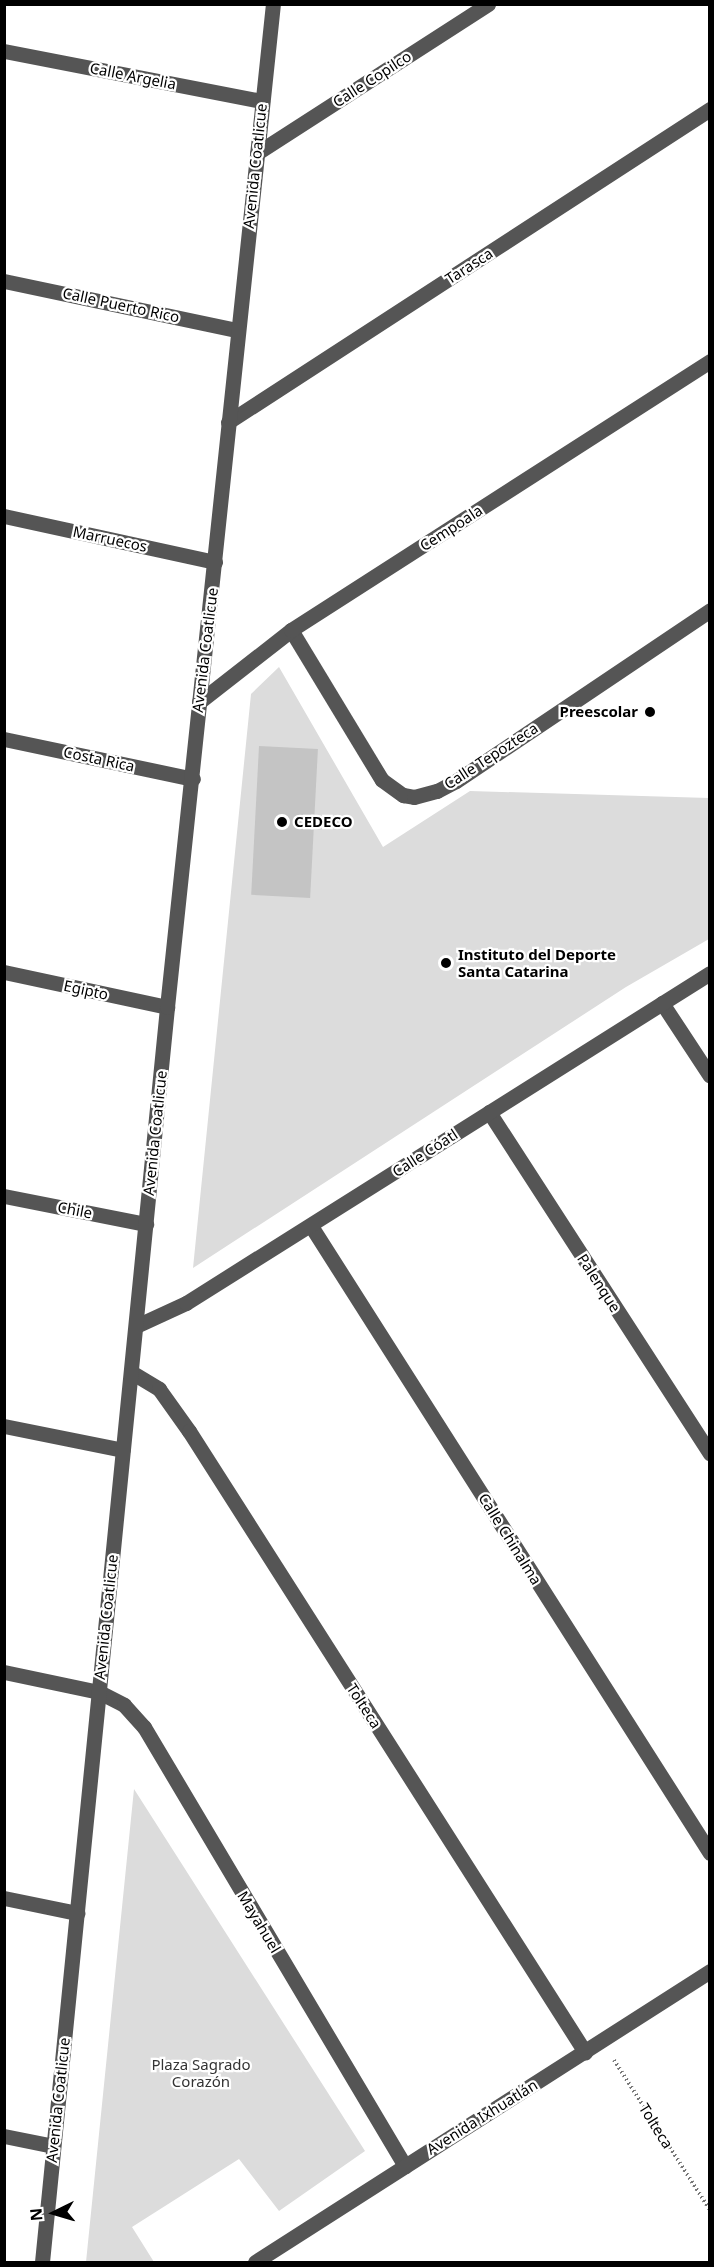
<!DOCTYPE html>
<meta charset="utf-8">
<style>
body{margin:0}
#map{position:relative;width:714px;height:2267px;overflow:hidden;background:#fff;font-family:"Noto Sans",sans-serif}
div>[style]{position:absolute}
[style*='--x']{left:calc(var(--x)*1px);top:calc(var(--y)*1px);width:calc(var(--w)*1px);rotate:calc(var(--a)*1deg)}
.green>*{inset:0;background:#dcdcdc}
.building>*{inset:0;background:#c4c4c4;transform-origin:0 0}
.path>*{height:4px;margin-top:-2px;transform-origin:0;background:repeating-linear-gradient(90deg,#777 0 1.5px,transparent 0 4.5px)}
.minor>*{height:15px;margin:-7.5px;padding:0 7.5px;transform-origin:7.5px;border-radius:7.5px;background:#555}
.dots>*{width:16px;height:16px;translate:-50% -50%;box-sizing:border-box;border:3px solid #fff;border-radius:50%}
span{translate:-50% -50%;white-space:nowrap;text-align:center;line-height:1.15;-webkit-text-stroke:4.5px #fff;paint-order:stroke}
.street-label{font-size:15px;color:#000}
.poi-label{font-size:15px;color:#000;font-weight:700}
.right{translate:-100% -50%;text-align:right}
.left{translate:0 -50%;text-align:left}
.park-label{font-size:15px;color:#333}
.frame{position:absolute;inset:0;border:6px solid #000;pointer-events:none}
.north{position:absolute;left:24px;top:2183px;width:60px;height:60px;-webkit-text-stroke:4px #fff;paint-order:stroke;rotate:265deg;font-size:16px;font-weight:700;line-height:24px;text-align:center;color:#000}
.north::after{content:'';display:block;margin:auto;width:21px;height:27px;background:#000;clip-path:polygon(50% 0,100% 100%,50% 72%,0 100%)}
</style>
<div id="map">
<div class="green">
<i style="clip-path:polygon(279px 667px,383px 847px,470px 791px,709px 798px,709px 939px,626px 987px,193px 1268px,251px 694px)"></i>
<i style="clip-path:polygon(134px 1789px,365px 2151px,279px 2211px,239px 2159px,132px 2227px,154px 2262px,86px 2262px)"></i>
</div>
<div class="building">
<i style="left:259px;top:746px;width:59px;height:149px;rotate:3deg"></i>
</div>
<div class="path">
<i style="--x:614;--y:2060;--w:178;--a:57.4"></i>
</div>
<div class="minor">
<i style="--x:4;--y:51;--w:263;--a:11"></i>
<i style="--x:257;--y:153;--w:275;--a:-32.8"></i>
<i style="--x:4;--y:281;--w:238;--a:11.9"></i>
<i style="--x:228;--y:422;--w:575;--a:-33"></i>
<i style="--x:4;--y:516;--w:216;--a:12.3"></i>
<i style="--x:291;--y:630;--w:175;--a:58.8"></i>
<i style="--x:382;--y:780;--w:26;--a:36"></i>
<i style="--x:403;--y:795;--w:11;--a:10"></i>
<i style="--x:414;--y:797;--w:24;--a:-15"></i>
<i style="--x:437;--y:791;--w:21;--a:-28"></i>
<i style="--x:456;--y:781;--w:306;--a:-33.9"></i>
<i style="--x:199;--y:702;--w:117;--a:-38"></i>
<i style="--x:291;--y:630;--w:498;--a:-32.7"></i>
<i style="--x:4;--y:739;--w:193;--a:11.9"></i>
<i style="--x:4;--y:972;--w:167;--a:12.1"></i>
<i style="--x:662;--y:1003;--w:87;--a:56.7"></i>
<i style="--x:489;--y:1112;--w:407;--a:57.1"></i>
<i style="--x:4;--y:1196;--w:145;--a:11.2"></i>
<i style="--x:311;--y:1226;--w:743;--a:57.53"></i>
<i style="--x:136;--y:1326;--w:55;--a:-24.7"></i>
<i style="--x:186;--y:1303;--w:619;--a:-32.2"></i>
<i style="--x:131;--y:1372;--w:33;--a:31"></i>
<i style="--x:159;--y:1389;--w:52;--a:54.5"></i>
<i style="--x:189;--y:1431;--w:737;--a:57.48"></i>
<i style="--x:4;--y:1426;--w:121;--a:11.4"></i>
<i style="--x:4;--y:1672;--w:97;--a:11.9"></i>
<i style="--x:99;--y:1692;--w:28;--a:27"></i>
<i style="--x:124;--y:1705;--w:30;--a:48"></i>
<i style="--x:144;--y:1727;--w:511;--a:59.27"></i>
<i style="--x:4;--y:1898;--w:75;--a:11.6"></i>
<i style="--x:4;--y:2136;--w:50;--a:11.5"></i>
<i style="--x:42;--y:2262;--w:1261;--a:-84.31"></i>
<i style="--x:167;--y:1007;--w:1009;--a:-83.97"></i>
<i style="--x:255;--y:2262;--w:540;--a:-32.6"></i>
</div>
<div class="dots">
<i style="left:650px;top:712px;background:#000"></i>
<i style="left:282px;top:822px;background:#000"></i>
<i style="left:446px;top:963px;background:#000"></i>
</div>
<div class="street-label">
<span style="left:133px;top:76px;rotate:11deg">Calle Argelia</span>
<span style="left:372px;top:79px;rotate:-33deg">Calle Copilco</span>
<span style="left:255px;top:166px;rotate:-84deg">Avenida Coatlicue</span>
<span style="left:469px;top:266px;rotate:-33deg">Tarasca</span>
<span style="left:121px;top:305px;rotate:12deg">Calle Puerto Rico</span>
<span style="left:451px;top:528px;rotate:-33deg">Cempoala</span>
<span style="left:110px;top:539px;rotate:12deg">Marruecos</span>
<span style="left:205px;top:650px;rotate:-83deg">Avenida Coatlicue</span>
<span style="left:491px;top:756px;rotate:-33deg">Calle Tepozteca</span>
<span style="left:99px;top:759px;rotate:12deg">Costa Rica</span>
<span style="left:86px;top:990px;rotate:12deg">Egipto</span>
<span style="left:155px;top:1133px;rotate:-84deg">Avenida Coatlicue</span>
<span style="left:425px;top:1153px;rotate:-33deg">Calle Cóatl</span>
<span style="left:75px;top:1210px;rotate:11deg">Chile</span>
<span style="left:599px;top:1283px;rotate:57deg">Palenque</span>
<span style="left:510px;top:1539px;rotate:58deg">Calle Chinalma</span>
<span style="left:106px;top:1617px;rotate:-84deg">Avenida Coatlicue</span>
<span style="left:364px;top:1706px;rotate:57deg">Tolteca</span>
<span style="left:259px;top:1922px;rotate:59deg">Mayahuel</span>
<span style="left:58px;top:2100px;rotate:-84deg">Avenida Coatlicue</span>
<span style="left:482px;top:2117px;rotate:-32deg">Avenida Ixhuatlán</span>
<span style="left:656px;top:2126px;rotate:58deg">Tolteca</span>
</div>
<div class="poi-label">
<span class="right" style="left:638px;top:712px">Preescolar</span>
<span class="left" style="left:294px;top:822px">CEDECO</span>
<span class="left" style="left:458px;top:963px">Instituto del Deporte<br>Santa Catarina</span>
</div>
<div class="park-label">
<span style="left:201px;top:2073px">Plaza Sagrado<br>Corazón</span>
</div>
<div class="frame"></div>
<div class="north">N</div>
</div>
